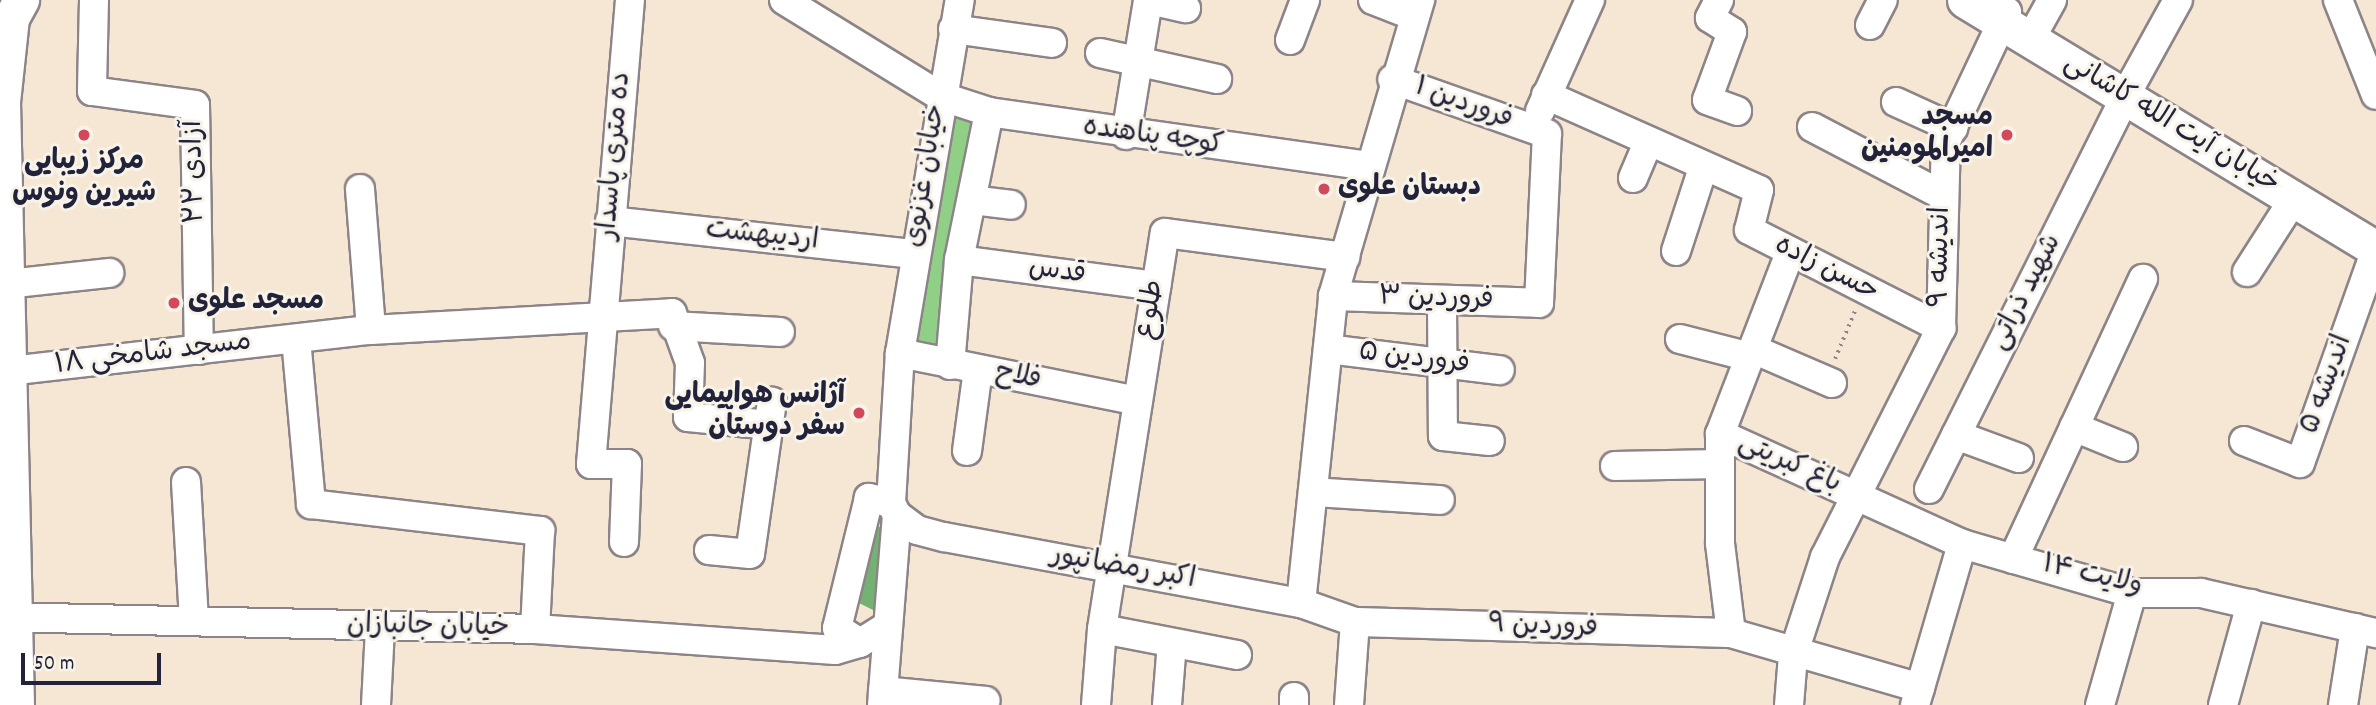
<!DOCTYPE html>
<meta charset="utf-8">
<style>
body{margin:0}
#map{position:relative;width:2376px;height:705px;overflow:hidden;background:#f5e7d3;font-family:Dekko,"Playpen Sans Arabic",sans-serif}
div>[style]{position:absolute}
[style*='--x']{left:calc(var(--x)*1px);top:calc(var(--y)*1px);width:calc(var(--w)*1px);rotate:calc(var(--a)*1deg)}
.green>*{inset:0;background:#90d086}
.forest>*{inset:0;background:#74b273}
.path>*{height:3.5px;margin-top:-1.75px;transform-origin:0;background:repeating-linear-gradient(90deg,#8c8487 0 2px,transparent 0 7px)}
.roads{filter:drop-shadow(2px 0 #8c8487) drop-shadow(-2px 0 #8c8487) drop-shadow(0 2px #8c8487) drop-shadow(0 -2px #8c8487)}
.minor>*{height:28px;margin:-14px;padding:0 14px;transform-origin:14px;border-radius:14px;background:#fff}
.major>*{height:35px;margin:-17.5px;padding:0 17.5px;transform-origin:17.5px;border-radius:17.5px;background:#fff}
.dots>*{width:19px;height:19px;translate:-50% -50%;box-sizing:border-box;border:4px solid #f7f3e8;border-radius:50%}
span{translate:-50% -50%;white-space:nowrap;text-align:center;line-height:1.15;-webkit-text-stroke:6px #f7f3e8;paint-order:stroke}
.street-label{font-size:28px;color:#22223b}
.poi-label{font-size:28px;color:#22223b;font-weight:700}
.right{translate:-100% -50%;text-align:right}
.left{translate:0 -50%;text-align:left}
.scale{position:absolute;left:21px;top:653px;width:140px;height:32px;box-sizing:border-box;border:4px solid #22223b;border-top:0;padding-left:9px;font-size:21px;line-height:24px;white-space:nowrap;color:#22223b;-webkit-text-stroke:5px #f7f3e8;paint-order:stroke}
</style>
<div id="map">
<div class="green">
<i style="clip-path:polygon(948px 114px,980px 125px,944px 354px,904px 344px)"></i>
</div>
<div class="forest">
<i style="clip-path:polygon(858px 525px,892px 528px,879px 613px,849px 598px)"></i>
</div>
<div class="path">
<i style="--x:1835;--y:359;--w:55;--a:-67.6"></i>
</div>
<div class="roads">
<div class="minor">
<i style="--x:94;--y:0;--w:91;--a:91.3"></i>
<i style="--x:92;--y:91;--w:104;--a:7.7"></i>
<i style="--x:195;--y:105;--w:245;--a:89.1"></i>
<i style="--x:784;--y:0;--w:183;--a:31.6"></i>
<i style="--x:940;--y:96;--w:52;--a:18.1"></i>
<i style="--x:989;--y:112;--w:383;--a:8.1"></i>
<i style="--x:1150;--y:0;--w:37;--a:13"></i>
<i style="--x:1373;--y:0;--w:44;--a:21.3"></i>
<i style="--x:1719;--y:0;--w:20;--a:117"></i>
<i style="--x:1710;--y:18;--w:26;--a:32"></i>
<i style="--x:1732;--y:32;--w:72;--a:110.2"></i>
<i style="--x:1707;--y:100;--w:32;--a:20"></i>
<i style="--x:2338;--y:0;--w:102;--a:68.2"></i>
<i style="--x:1870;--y:25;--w:28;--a:-63"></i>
<i style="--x:953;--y:29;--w:100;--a:8"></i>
<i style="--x:2036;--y:29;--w:33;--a:-61"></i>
<i style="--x:1290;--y:40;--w:43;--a:-69.4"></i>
<i style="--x:1100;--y:53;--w:120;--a:12.5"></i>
<i style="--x:2130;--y:87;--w:99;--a:-61.1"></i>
<i style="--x:1546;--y:95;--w:233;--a:24"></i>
<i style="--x:1759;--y:190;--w:41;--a:104"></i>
<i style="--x:1749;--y:230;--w:216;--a:27"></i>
<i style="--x:1896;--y:102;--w:63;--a:24.5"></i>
<i style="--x:1540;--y:111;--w:122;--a:-65.8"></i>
<i style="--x:1812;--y:127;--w:147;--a:27.6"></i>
<i style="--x:1126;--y:135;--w:137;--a:-80.7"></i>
<i style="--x:1633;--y:178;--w:39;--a:-67"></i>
<i style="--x:360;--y:189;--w:141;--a:85.5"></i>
<i style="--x:972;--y:200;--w:39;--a:7"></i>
<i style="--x:610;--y:221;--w:306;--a:6.2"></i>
<i style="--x:1676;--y:251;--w:87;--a:-72"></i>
<i style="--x:959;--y:260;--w:199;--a:7.5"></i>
<i style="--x:2247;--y:272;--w:85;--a:-57.4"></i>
<i style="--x:7;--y:284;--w:103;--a:-6.2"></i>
<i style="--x:1333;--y:296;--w:206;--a:1.9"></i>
<i style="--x:1539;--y:303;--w:169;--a:-87.3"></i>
<i style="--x:1547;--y:134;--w:164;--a:-160.5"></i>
<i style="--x:1442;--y:302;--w:134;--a:89.6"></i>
<i style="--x:1443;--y:436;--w:47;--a:6.1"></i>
<i style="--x:673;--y:326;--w:107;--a:3.2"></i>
<i style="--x:296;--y:339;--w:166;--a:84.8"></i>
<i style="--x:311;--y:504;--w:231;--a:6.7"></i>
<i style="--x:540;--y:531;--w:98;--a:92.9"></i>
<i style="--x:1680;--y:339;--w:72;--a:14.4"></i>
<i style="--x:1328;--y:349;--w:173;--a:7"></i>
<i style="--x:1753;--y:349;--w:86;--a:23.3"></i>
<i style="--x:900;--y:353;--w:242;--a:11.4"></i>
<i style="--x:950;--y:365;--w:105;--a:-85.1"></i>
<i style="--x:959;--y:260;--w:151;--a:-78.5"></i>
<i style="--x:9;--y:371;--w:364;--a:-6.5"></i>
<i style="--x:371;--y:330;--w:301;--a:-3.2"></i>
<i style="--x:672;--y:313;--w:53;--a:70.2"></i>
<i style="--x:690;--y:363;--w:54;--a:92.1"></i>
<i style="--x:688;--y:417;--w:81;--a:5.6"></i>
<i style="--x:2074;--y:427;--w:53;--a:22.2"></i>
<i style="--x:1720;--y:434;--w:266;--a:24.4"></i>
<i style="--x:1962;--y:544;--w:177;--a:16.1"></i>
<i style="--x:2132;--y:593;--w:69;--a:0"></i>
<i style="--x:2201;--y:593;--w:180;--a:12.9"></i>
<i style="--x:1956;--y:435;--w:67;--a:20.1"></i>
<i style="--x:2244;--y:441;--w:60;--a:21.4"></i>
<i style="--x:2300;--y:463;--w:226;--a:-70.4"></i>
<i style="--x:967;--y:451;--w:82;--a:-82.3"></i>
<i style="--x:1615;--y:466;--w:105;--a:-1.1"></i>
<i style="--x:186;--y:482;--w:139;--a:86.7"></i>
<i style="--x:1929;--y:489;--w:438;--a:-63.4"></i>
<i style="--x:1313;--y:492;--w:127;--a:3.6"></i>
<i style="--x:891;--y:503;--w:150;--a:-86.6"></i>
<i style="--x:900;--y:353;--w:358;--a:-80.4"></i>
<i style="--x:897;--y:515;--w:25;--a:37"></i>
<i style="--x:917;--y:530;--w:28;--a:15"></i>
<i style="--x:944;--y:537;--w:363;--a:10.5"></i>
<i style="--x:1301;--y:603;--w:57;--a:19.4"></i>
<i style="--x:1355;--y:622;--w:376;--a:1.7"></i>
<i style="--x:1731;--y:633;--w:197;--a:16.2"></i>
<i style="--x:624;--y:542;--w:78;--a:-87.8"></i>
<i style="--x:627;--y:464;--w:36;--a:180"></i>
<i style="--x:591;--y:464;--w:466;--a:-85.2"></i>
<i style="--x:709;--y:550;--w:41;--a:5.6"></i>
<i style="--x:750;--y:554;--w:154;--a:-81.8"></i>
<i style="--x:2013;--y:559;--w:309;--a:-65.1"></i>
<i style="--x:1301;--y:603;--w:309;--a:-84"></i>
<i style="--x:1333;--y:296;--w:309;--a:-73.6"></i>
<i style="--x:0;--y:617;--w:535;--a:1.28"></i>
<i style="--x:535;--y:629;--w:301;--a:4"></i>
<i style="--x:835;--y:650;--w:26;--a:-16"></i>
<i style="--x:1731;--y:633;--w:91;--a:-97"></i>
<i style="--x:1720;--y:543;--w:109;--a:-90"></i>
<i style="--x:1720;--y:434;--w:194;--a:-68.9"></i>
<i style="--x:1237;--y:655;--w:137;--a:-169.1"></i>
<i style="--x:1102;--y:629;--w:401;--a:-81"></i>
<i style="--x:1165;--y:233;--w:182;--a:7.6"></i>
<i style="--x:883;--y:691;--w:103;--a:5.5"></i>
<i style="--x:376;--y:705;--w:76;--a:-87"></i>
<i style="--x:882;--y:705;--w:191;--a:-85.5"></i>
<i style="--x:897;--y:515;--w:13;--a:-117"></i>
<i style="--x:891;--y:503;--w:23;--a:-167"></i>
<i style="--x:869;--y:498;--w:134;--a:103.8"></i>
<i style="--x:837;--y:628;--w:27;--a:33"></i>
<i style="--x:860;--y:643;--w:32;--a:-32"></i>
<i style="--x:1096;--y:705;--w:76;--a:-85.5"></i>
<i style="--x:1167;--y:705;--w:62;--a:-85.4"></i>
<i style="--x:1294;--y:705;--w:8;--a:-90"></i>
<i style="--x:1349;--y:705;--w:83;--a:-85.9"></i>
<i style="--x:1789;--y:705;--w:50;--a:-85.4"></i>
<i style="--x:1793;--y:655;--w:103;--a:-71.9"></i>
<i style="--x:1825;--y:557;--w:257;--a:-63.1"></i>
<i style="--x:1941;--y:328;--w:187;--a:-88.5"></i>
<i style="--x:1946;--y:141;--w:143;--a:-64.7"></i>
<i style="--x:1915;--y:705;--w:168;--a:-73.7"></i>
<i style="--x:2100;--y:705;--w:116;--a:-74.1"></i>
<i style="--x:2223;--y:705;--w:105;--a:-74.5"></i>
<i style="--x:2343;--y:705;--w:78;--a:-81.1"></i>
</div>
<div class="major">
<i style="--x:1965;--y:0;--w:481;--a:31.2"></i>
<i style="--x:16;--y:705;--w:603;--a:-91.33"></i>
<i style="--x:2;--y:102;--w:84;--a:-83.9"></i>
<i style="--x:11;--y:18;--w:21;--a:-61"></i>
</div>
</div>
<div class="dots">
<i style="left:84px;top:135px;background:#d1495b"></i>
<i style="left:2007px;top:135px;background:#d1495b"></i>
<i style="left:1324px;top:189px;background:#d1495b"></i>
<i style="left:174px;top:303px;background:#d1495b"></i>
<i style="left:859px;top:413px;background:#d1495b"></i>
</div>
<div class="street-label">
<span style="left:1463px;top:105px;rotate:20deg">فروردین ۱</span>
<span style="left:2171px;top:125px;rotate:31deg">خیابان آیت الله کاشانی</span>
<span style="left:1153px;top:138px;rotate:8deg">کوچه پناهنده</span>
<span style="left:616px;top:156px;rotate:-85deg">ده متری پاسدار</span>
<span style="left:196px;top:172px;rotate:-91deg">آزادی ۲۲</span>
<span style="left:927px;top:176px;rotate:-81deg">خیابان غزنوی</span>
<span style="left:762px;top:237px;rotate:6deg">اردیبهشت</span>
<span style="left:1942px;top:257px;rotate:-89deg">اندیشه ۹</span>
<span style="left:1826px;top:270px;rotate:27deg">حسن زاده</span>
<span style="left:1057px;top:273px;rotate:8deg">قدس</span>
<span style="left:2027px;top:293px;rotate:-63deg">شهید ذراتی</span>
<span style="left:1436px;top:300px;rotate:2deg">فروردین ۳</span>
<span style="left:1152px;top:310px;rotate:-81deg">طلوع</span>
<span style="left:153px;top:355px;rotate:-7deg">مسجد شامخی ۱۸</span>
<span style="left:1414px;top:360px;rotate:7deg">فروردین ۵</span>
<span style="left:1018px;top:378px;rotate:11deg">فلاح</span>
<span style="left:2328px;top:385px;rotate:-70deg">اندیشه ۵</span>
<span style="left:1789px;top:465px;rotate:24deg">باغ کبریتی</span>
<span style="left:1123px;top:569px;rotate:10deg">اکبر رمضانپور</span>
<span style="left:2092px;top:577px;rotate:13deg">ولایت ۱۴</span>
<span style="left:428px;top:628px;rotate:1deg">خیابان جانبازان</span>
<span style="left:1543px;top:628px;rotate:2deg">فروردین ۹</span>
</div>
<div class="poi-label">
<span class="right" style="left:1993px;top:135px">مسجد<br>امیرالمومنین</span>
<span style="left:84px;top:179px">مرکز زیبایی<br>شیرین ونوس</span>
<span class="left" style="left:1338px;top:189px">دبستان علوی</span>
<span class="left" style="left:188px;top:303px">مسجد علوی</span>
<span class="right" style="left:845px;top:413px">آژانس هواپیمایی<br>سفر دوستان</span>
</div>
<div class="scale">50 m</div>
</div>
